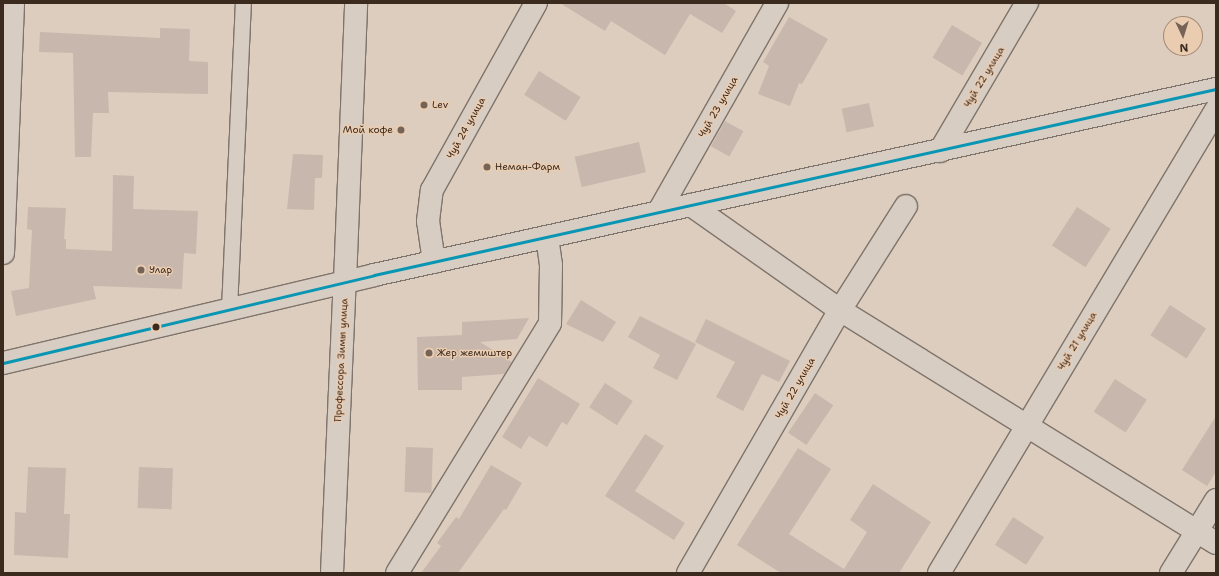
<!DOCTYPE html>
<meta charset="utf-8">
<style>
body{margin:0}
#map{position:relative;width:1219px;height:576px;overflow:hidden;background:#ddcdbe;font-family:"Shantell Sans",sans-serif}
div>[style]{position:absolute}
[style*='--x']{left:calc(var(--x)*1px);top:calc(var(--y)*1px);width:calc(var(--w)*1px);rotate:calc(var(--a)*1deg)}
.building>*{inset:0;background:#c8b7ac;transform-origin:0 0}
.roads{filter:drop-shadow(1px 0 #7f746b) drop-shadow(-1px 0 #7f746b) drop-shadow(0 1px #7f746b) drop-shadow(0 -1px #7f746b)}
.lane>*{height:15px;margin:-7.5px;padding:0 7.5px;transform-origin:7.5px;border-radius:7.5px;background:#d8cdc3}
.street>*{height:22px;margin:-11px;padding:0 11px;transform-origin:11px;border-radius:11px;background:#d8cdc3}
.secondary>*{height:22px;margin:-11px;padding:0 11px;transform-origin:11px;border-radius:11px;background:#d8cdc3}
.bus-1>*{height:3px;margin:-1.5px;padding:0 1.5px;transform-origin:1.5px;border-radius:1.5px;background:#0996b4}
.dots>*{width:11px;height:11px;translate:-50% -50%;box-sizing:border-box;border:2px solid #eaccb1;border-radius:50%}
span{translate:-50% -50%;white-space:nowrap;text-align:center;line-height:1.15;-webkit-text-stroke:3px #eaccb1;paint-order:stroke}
.street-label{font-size:10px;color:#3b2a1e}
.poi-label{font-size:10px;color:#3b2a1e}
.left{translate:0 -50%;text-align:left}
.right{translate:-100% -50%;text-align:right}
.frame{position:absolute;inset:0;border:4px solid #3b2a1e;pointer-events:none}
.north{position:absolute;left:1163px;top:16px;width:40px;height:40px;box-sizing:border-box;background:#eaccb1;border:1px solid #a48b76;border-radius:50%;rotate:176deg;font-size:11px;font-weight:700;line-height:16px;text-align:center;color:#3b2a1e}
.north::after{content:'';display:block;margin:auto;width:14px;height:18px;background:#746356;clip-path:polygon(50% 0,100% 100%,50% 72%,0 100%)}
</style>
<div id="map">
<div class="building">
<i style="clip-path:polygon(560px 3px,724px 3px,736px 11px,722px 33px,690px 14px,665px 55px,611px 21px,605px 31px)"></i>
<i style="clip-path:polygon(789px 17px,828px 39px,802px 84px,799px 83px,790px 106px,758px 94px,769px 66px,763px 62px)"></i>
<i style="left:952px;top:25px;width:35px;height:38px;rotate:31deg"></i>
<i style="clip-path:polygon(160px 28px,190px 29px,189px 61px,208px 62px,208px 94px,108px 92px,109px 113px,93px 113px,91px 157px,75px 157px,73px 53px,39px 52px,40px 32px,160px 38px)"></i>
<i style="left:539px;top:71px;width:49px;height:28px;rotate:32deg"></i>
<i style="left:869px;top:103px;width:24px;height:28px;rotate:78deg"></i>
<i style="left:725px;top:121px;width:21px;height:29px;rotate:29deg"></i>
<i style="left:639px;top:142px;width:31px;height:66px;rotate:77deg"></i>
<i style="clip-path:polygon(293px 154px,323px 155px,322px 178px,315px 178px,314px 210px,287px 209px)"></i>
<i style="clip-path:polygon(113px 175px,134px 176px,133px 209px,198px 211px,196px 254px,184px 253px,182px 289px,93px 286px,96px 299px,16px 316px,11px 291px,29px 288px,32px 230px,27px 229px,28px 207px,66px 208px,64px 239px,66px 239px,66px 249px,112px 251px)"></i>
<i style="left:1077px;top:207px;width:40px;height:46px;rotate:33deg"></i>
<i style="clip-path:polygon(581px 300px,616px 322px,603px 342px,566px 324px)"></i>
<i style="left:1170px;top:305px;width:43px;height:36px;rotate:33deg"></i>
<i style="clip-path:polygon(640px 316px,696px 344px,677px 380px,653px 368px,660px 355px,628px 337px)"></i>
<i style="clip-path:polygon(529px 318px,517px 339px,480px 342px,512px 362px,504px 374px,462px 377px,462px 390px,418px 390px,417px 337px,462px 335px,462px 322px)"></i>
<i style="clip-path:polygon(706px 319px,790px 361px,779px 382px,762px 374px,743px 411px,716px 397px,735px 362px,695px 342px)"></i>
<i style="clip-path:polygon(538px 378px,580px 404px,567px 425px,562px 422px,547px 447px,529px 436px,521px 449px,502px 437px)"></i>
<i style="left:1115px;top:379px;width:38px;height:39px;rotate:33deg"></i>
<i style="left:605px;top:383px;width:33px;height:29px;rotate:33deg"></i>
<i style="left:815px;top:393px;width:22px;height:48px;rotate:34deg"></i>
<i style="clip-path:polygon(1216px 416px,1216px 472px,1207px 486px,1182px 470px)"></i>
<i style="clip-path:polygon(645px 434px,664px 446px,635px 491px,685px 523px,674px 540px,605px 496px)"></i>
<i style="left:406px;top:447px;width:27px;height:45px;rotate:2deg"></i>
<i style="clip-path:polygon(798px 448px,831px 469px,789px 534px,844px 569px,867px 532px,850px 520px,873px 484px,931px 522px,899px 573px,781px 573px,737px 545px)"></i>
<i style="clip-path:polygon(491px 465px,522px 483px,506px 510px,504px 509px,458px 573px,421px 573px,441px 546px,437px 543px,456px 517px,459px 519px)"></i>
<i style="clip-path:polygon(28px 467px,66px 468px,64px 514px,70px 514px,68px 558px,14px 555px,15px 512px,26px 513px)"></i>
<i style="left:139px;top:467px;width:34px;height:41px;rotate:2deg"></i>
<i style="left:1013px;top:517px;width:37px;height:33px;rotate:33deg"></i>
</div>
<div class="roads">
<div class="lane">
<i style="--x:229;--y:309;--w:306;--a:-87.4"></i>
</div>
<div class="street">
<i style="--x:940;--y:151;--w:172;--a:-59.6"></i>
<i style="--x:691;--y:205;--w:182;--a:35.2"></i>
<i style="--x:840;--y:310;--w:442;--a:31.8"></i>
<i style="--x:659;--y:211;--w:239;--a:-60.4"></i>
<i style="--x:3;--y:253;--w:250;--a:-87.7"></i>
<i style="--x:434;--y:262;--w:41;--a:-98.3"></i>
<i style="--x:428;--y:221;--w:31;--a:-83"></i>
<i style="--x:432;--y:190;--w:214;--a:-60.9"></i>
<i style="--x:332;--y:573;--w:292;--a:-87.5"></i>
<i style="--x:397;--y:573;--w:293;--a:-58.5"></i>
<i style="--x:550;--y:323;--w:58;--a:-89"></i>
<i style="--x:551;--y:265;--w:27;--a:-98"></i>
<i style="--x:688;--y:573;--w:304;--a:-60"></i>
<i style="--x:840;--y:310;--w:123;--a:-57.6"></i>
<i style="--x:939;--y:573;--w:540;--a:-59.11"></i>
<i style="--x:1171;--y:573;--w:86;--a:-58.3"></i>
</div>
<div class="secondary">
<i style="--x:345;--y:281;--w:278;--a:-87.7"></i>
<i style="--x:3;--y:363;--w:381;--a:-13.3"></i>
<i style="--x:374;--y:275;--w:862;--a:-12.46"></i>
</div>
</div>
<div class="bus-1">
<i style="--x:3;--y:363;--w:381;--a:-13.3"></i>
<i style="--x:374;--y:275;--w:862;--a:-12.46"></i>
</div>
<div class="dots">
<i style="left:424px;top:105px;background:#746356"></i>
<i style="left:401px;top:130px;background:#746356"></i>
<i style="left:487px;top:167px;background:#746356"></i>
<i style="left:141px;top:270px;background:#746356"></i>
<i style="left:156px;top:327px;background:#3b2a1e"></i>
<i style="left:429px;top:353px;background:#746356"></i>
</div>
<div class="street-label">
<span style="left:984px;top:77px;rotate:-59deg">Чуй 22 улица</span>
<span style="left:718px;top:107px;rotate:-60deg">Чуй 23 улица</span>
<span style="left:466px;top:128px;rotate:-61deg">Чуй 24 улица</span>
<span style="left:1077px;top:341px;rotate:-59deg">Чуй 21 улица</span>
<span style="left:341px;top:360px;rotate:-87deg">Профессора Зимы улица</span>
<span style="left:795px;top:388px;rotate:-60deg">Чуй 22 улица</span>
</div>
<div class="poi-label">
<span class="left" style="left:432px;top:105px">Lev</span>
<span class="right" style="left:393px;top:130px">Мой кофе</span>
<span class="left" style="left:495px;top:167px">Неман-Фарм</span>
<span class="left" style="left:149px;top:270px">Улар</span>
<span class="left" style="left:437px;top:353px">Жер жемиштер</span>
</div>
<div class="frame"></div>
<div class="north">N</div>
</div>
